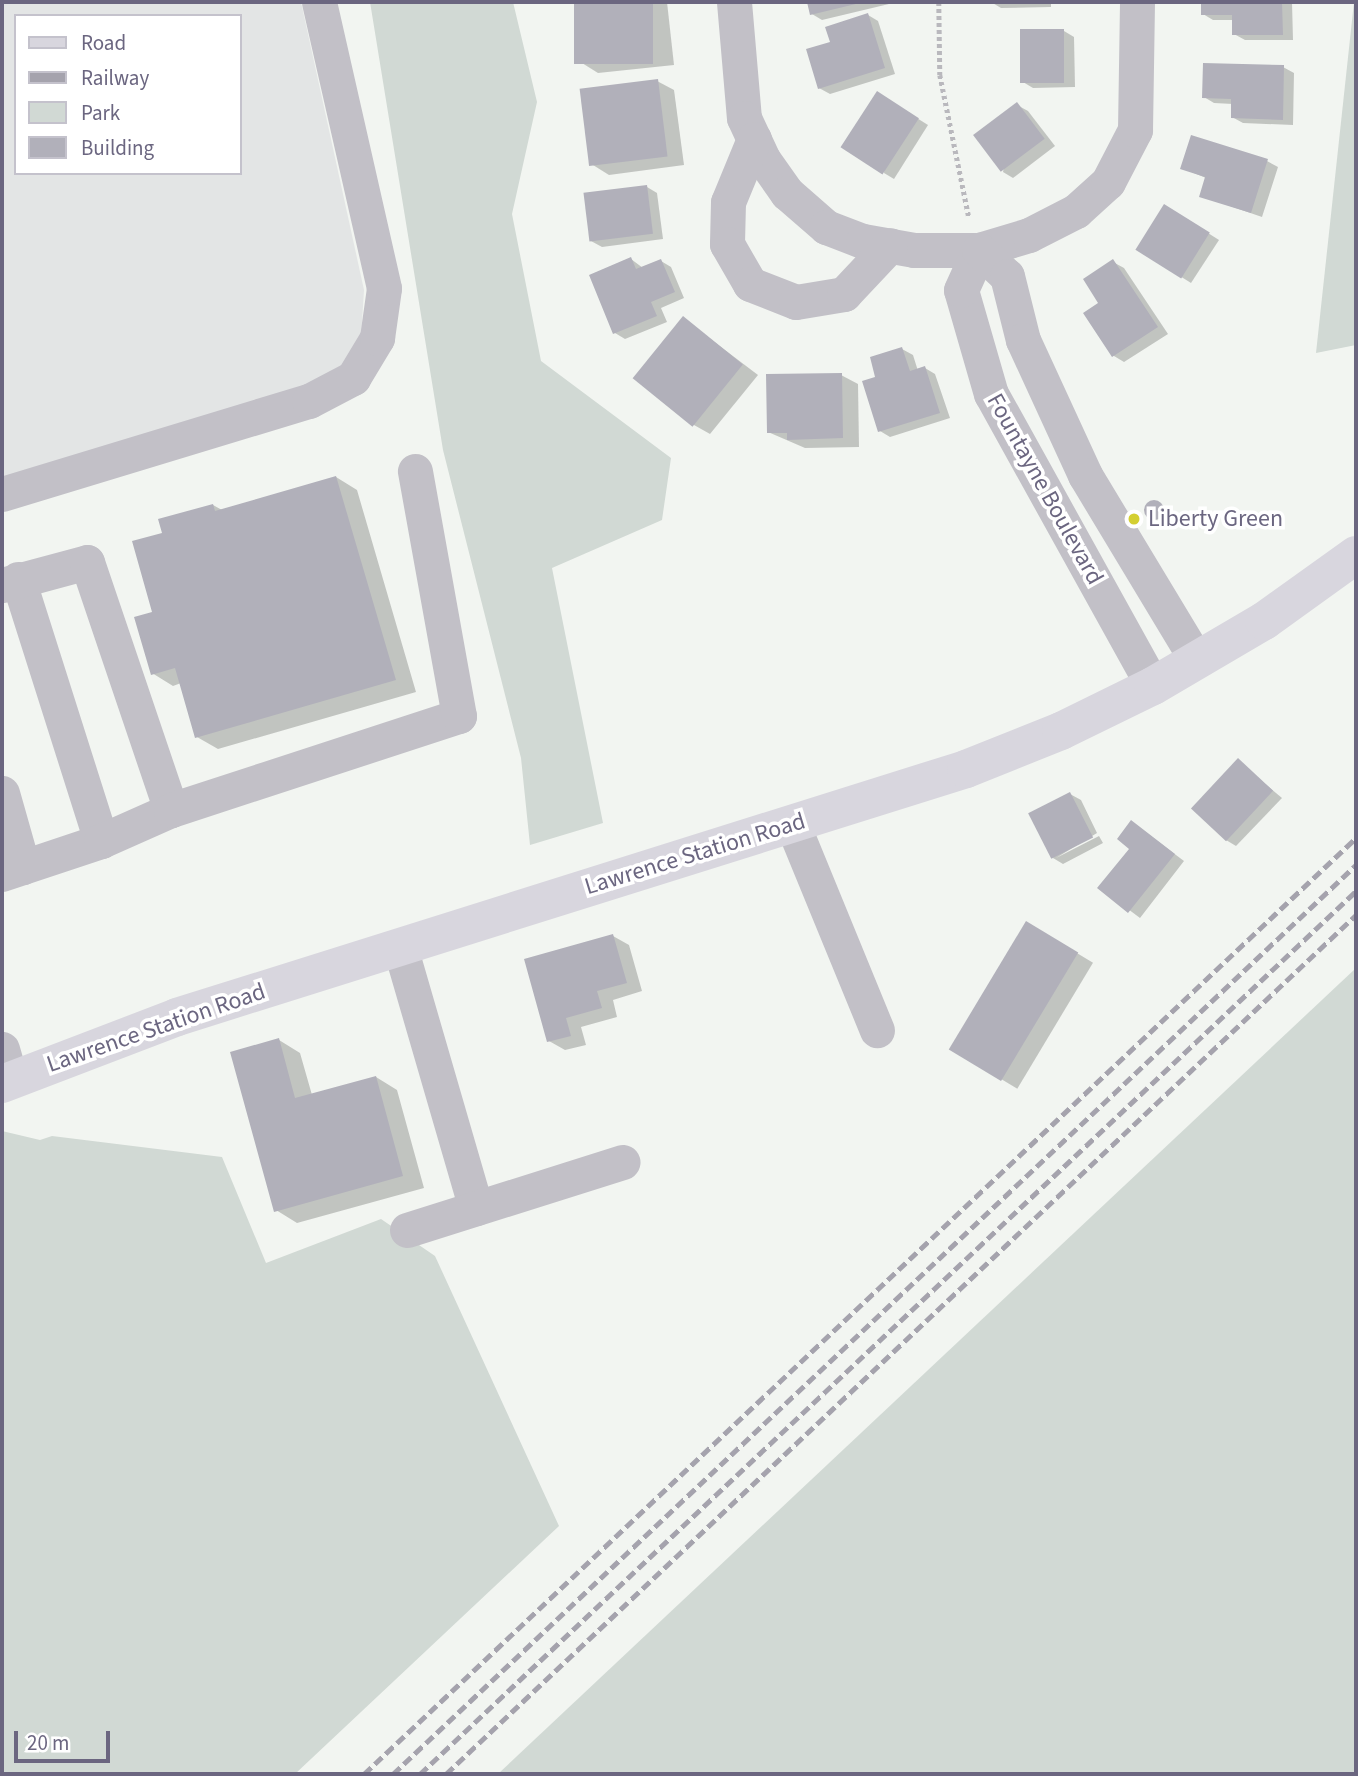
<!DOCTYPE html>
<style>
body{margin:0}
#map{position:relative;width:1358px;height:1776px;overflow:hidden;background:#f2f5f1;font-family:"Source Sans 3",sans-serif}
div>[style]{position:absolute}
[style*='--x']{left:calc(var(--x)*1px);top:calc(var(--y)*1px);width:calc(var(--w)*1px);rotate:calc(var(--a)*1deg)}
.built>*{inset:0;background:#e3e5e5}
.green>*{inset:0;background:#d1d9d4}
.shadow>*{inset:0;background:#0003;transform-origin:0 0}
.building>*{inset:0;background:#b1b0ba;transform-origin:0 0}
.round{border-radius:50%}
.path>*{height:4.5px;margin-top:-2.25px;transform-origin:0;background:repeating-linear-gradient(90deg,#b9b8bd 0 3.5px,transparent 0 7px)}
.minor>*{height:35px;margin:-17.5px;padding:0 17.5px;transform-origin:17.5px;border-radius:17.5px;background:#c2c0c7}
.major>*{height:38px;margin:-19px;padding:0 19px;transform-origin:19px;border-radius:19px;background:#d8d6de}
.rail>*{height:5px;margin-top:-2.5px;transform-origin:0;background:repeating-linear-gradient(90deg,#a5a3ad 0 10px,transparent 0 15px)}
.dots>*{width:19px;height:19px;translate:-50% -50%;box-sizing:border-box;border:4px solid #fff;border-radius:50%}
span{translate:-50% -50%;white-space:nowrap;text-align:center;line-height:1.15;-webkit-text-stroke:7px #fff;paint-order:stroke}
.street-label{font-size:24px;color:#6b6680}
.poi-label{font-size:24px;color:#6b6680}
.left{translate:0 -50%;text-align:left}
.frame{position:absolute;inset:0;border:4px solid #6b6680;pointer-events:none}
.legend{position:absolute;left:14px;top:14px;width:228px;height:161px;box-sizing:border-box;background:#fff;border:2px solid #c4c2cc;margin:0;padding:9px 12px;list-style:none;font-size:21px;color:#6b6680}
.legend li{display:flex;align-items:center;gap:14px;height:35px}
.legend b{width:35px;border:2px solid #c4c2cc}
.scale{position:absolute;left:14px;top:1731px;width:96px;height:32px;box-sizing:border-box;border:4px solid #6b6680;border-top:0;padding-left:9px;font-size:21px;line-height:24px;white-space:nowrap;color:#6b6680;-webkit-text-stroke:5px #fff;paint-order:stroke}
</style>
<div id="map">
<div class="built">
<i style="clip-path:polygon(evenodd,2px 2px,301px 2px,364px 290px,361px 338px,343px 367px,300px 388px,2px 480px,2px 2px,16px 16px,240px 16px,240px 173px,16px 173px,16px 16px)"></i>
</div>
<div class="green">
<i style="clip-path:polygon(370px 2px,513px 2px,537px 102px,512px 214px,541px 361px,671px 458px,662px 520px,552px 568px,603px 823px,530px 845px,521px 758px,443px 450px)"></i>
<i style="clip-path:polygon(1354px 2px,1356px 345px,1316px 353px)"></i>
<i style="clip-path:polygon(1356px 968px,1356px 1774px,498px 1774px)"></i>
<i style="clip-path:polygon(2px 1131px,40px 1140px,52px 1136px,222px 1157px,266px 1263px,381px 1219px,435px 1256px,559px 1526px,295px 1774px,2px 1774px)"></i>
</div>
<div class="shadow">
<i style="clip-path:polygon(576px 2px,667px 2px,674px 65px,598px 73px,582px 63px)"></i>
<i style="clip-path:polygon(809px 2px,888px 2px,889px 4px,822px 20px,812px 14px)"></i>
<i style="clip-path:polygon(991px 2px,1051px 2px,1051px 7px,1001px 8px)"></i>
<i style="clip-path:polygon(1203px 2px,1292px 2px,1293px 40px,1245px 40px,1234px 34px,1234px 20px,1213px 20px,1203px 14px)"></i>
<i style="clip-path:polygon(868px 15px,878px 21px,895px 74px,830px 94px,819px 88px,832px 43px)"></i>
<i style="clip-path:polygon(1064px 31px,1074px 37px,1075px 87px,1033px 88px,1023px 82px)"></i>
<i style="clip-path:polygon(1283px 67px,1294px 73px,1293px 125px,1243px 123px,1232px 117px,1233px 104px,1214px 103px,1204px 97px)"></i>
<i style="clip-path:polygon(657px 81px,674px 90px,684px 165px,609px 175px,593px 165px)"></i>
<i style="clip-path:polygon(888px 100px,928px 125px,894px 179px,884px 173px)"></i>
<i style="clip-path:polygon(1017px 105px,1028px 111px,1055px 146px,1013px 178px,1003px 172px)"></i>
<i style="clip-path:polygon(1267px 161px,1278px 167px,1262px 217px,1201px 196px,1206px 178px,1182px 168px)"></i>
<i style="clip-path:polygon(647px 187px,657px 193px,663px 239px,602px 247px,591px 241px)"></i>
<i style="clip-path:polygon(1175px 212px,1219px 240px,1191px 283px,1137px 249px)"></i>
<i style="clip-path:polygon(631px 259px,643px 268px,661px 261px,671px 267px,684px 298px,661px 308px,667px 322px,625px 339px,615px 333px)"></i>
<i style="clip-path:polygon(1113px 262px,1124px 268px,1168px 334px,1124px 362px,1114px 356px,1086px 314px,1101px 304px)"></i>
<i style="clip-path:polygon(684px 319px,758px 375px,710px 434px,694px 425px)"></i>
<i style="clip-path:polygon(902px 349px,913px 355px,918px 371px,925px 368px,935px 374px,950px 418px,890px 437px,880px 431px,877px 378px)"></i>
<i style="clip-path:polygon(841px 375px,858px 384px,859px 447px,805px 448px,768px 432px)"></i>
<i style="clip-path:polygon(336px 477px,357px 490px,416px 692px,218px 749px,197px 737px,181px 683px,173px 686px,152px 673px,165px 534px,213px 505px,222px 510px)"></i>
<i style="clip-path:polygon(1160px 503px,1167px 518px,1154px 520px,1148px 505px)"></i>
<i style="clip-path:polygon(1238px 761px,1282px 798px,1236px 846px,1226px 840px)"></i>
<i style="clip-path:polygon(1070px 794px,1081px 800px,1097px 833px,1056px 858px,1099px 836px,1103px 843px,1063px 864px,1053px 858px)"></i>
<i style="clip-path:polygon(1132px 822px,1184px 861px,1140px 918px,1100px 888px,1131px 848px)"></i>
<i style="left:1027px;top:923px;width:77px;height:147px;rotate:31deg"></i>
<i style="clip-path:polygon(613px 936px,629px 945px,642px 991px,613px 1000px,617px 1017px,581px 1027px,586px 1045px,565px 1050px,549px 1041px)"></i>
<i style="clip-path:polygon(279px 1040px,300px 1053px,312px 1095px,376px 1077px,397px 1090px,424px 1188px,297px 1223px,276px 1210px)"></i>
</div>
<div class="building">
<i style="left:574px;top:2px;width:79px;height:62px"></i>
<i style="clip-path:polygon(807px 2px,860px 2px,860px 3px,810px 15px)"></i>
<i style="clip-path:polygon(1201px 2px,1282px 2px,1283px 35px,1232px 35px,1232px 15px,1201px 15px)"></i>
<i style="clip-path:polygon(868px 13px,885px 68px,818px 89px,806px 49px,830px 42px,825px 27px)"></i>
<i style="left:1020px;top:29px;width:44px;height:54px"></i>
<i style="clip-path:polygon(1203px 63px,1284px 65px,1283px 120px,1231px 118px,1231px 99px,1202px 98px)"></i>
<i style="left:658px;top:79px;width:78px;height:79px;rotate:83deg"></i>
<i style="left:877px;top:91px;width:50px;height:67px;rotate:33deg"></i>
<i style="left:1017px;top:102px;width:46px;height:55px;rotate:53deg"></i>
<i style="clip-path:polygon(1191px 135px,1268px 159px,1251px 213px,1199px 197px,1205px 177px,1180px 169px)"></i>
<i style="left:647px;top:185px;width:49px;height:64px;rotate:83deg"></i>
<i style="left:1164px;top:204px;width:54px;height:54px;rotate:32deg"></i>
<i style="clip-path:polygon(631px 257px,636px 269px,661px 259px,675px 292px,651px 302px,657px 316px,613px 334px,589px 275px)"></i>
<i style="clip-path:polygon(1113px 259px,1158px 327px,1112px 357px,1083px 313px,1098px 303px,1083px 279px)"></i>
<i style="left:683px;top:316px;width:77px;height:80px;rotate:39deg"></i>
<i style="clip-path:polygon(902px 347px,910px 371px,925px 366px,940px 413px,878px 432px,862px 381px,875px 377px,870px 357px)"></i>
<i style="clip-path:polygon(842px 373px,843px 438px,787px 440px,787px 433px,767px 433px,766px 374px)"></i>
<i style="clip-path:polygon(336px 476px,396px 680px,195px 738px,175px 668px,151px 675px,134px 617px,152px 612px,132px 541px,162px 533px,158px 519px,213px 504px,215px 511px)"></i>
<i class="round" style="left:1144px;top:500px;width:20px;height:20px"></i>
<i style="left:1238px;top:758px;width:48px;height:69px;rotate:43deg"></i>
<i style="left:1070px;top:792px;width:51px;height:47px;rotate:63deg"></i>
<i style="clip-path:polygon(1131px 820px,1175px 854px,1128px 913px,1097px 888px,1129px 849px,1117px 839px)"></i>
<i style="left:1026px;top:921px;width:61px;height:150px;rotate:31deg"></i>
<i style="clip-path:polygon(613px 934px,627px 983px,597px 991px,602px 1008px,566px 1018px,571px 1036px,547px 1042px,524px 959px)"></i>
<i style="clip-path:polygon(279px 1038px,295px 1098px,376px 1076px,403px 1176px,274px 1212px,230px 1052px)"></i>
</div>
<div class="path">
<i style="--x:939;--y:2;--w:73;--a:89.2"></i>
<i style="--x:940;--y:75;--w:146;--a:78.5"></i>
</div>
<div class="minor">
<i style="--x:734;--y:2;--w:116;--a:85.1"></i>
<i style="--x:744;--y:118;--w:45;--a:65.1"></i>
<i style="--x:763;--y:159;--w:42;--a:54.8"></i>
<i style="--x:787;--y:193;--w:52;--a:41.1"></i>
<i style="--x:826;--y:227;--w:40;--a:21"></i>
<i style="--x:863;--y:241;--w:52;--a:10"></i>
<i style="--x:914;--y:250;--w:65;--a:0"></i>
<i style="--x:979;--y:250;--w:52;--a:-16.7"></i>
<i style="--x:1029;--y:235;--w:53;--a:-27.1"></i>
<i style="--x:1076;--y:211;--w:43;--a:-42.2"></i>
<i style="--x:1108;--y:182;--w:59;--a:-62.6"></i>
<i style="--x:1135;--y:130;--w:128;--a:-89.1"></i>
<i style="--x:754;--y:139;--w:68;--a:112.4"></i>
<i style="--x:728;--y:202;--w:42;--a:91.4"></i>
<i style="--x:727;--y:244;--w:46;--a:60.1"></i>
<i style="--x:750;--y:284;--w:49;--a:21.4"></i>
<i style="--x:796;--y:302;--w:49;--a:-9.5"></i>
<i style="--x:844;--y:294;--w:67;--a:-46.8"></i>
<i style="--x:2;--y:494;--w:321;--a:-16.9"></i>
<i style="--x:309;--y:401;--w:50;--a:-27.6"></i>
<i style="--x:353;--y:378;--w:47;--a:-59"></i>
<i style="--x:377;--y:338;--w:50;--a:-82"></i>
<i style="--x:384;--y:288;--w:293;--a:-102.8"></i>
<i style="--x:18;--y:579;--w:275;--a:72.4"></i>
<i style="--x:2;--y:585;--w:88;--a:-15.1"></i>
<i style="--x:87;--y:562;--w:262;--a:71.3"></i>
<i style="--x:1153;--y:686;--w:334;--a:-119"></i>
<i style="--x:991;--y:394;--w:108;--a:-106.1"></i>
<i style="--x:961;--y:290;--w:44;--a:-65.8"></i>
<i style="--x:979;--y:250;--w:38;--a:43"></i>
<i style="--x:1007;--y:276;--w:66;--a:76"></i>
<i style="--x:1023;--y:340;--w:149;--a:65.3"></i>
<i style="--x:1085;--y:475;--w:215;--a:58.9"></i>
<i style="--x:2;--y:793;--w:77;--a:74.2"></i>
<i style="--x:792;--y:823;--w:224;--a:67.7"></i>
<i style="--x:2;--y:874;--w:104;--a:-18.4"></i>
<i style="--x:101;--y:841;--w:77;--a:-23.9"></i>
<i style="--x:171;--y:810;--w:303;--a:-18.1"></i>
<i style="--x:459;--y:716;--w:249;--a:-100.2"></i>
<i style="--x:400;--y:947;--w:272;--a:73.8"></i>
<i style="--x:2;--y:1049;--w:32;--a:74"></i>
<i style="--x:407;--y:1230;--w:226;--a:-17.5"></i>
</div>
<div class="major">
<i style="--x:2;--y:1084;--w:187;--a:-20.9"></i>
<i style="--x:177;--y:1017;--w:827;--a:-17.45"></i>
<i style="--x:966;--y:769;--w:102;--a:-21.8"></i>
<i style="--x:1061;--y:731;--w:102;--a:-26.1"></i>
<i style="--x:1153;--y:686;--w:129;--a:-30.4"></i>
<i style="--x:1264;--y:621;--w:113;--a:-35.7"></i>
</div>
<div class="rail">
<i style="--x:364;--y:1774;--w:1364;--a:-43.34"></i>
<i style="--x:393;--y:1774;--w:1324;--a:-43.35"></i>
<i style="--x:420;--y:1774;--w:1287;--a:-43.33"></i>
<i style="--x:446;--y:1774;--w:1251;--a:-43.35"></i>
</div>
<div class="dots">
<i style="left:1134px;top:519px;background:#d4cf32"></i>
</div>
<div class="street-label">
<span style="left:1045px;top:489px;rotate:61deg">Fountayne Boulevard</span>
<span style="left:695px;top:854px;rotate:-17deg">Lawrence Station Road</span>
<span style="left:156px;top:1028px;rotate:-19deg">Lawrence Station Road</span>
</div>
<div class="poi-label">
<span class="left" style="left:1148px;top:519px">Liberty Green</span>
</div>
<div class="frame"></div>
<ul class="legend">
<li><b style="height:9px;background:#d8d6de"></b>Road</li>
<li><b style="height:9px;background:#a5a3ad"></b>Railway</li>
<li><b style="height:19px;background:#d1d9d4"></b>Park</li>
<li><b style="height:19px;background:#b1b0ba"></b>Building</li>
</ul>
<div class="scale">20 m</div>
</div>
